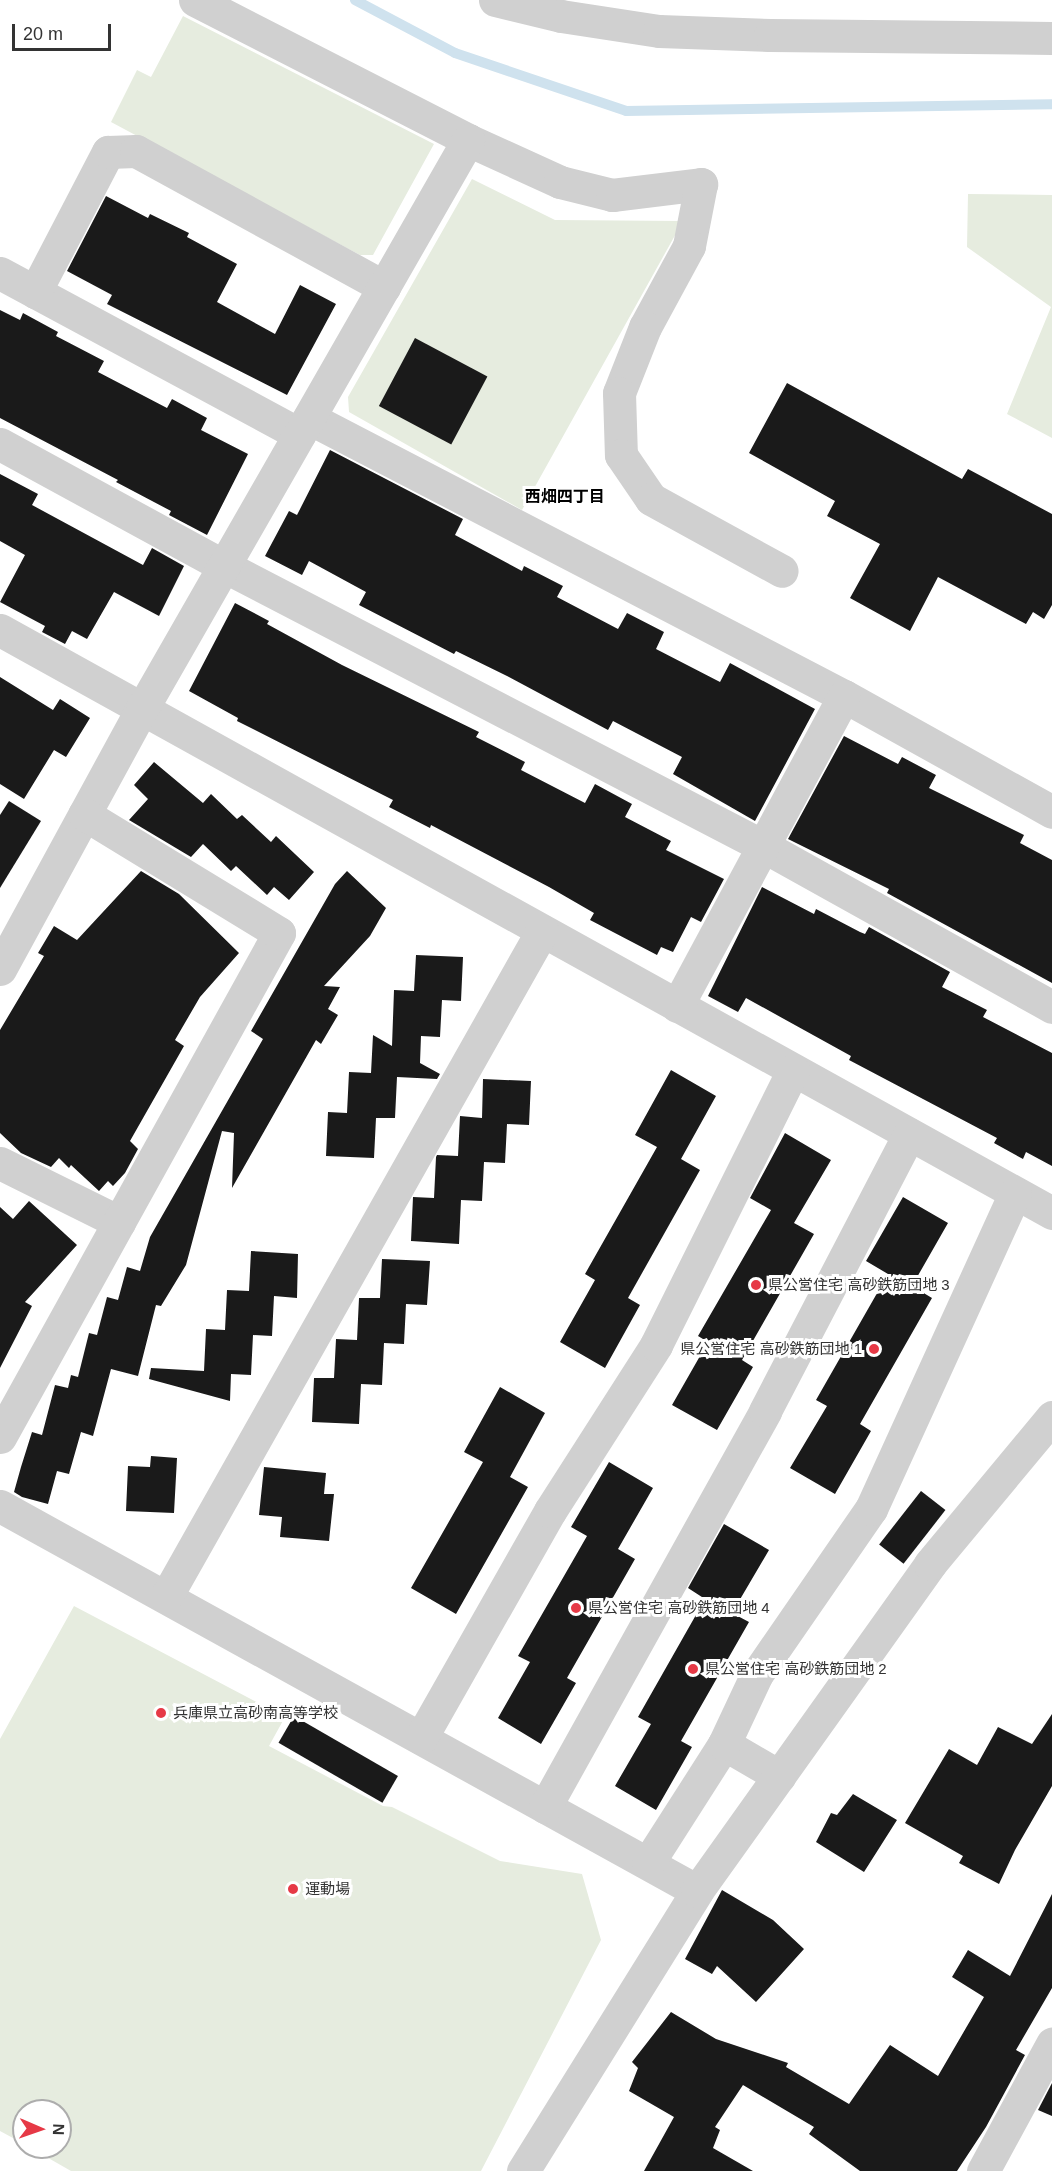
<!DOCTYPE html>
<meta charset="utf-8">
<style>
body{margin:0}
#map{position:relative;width:1052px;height:2171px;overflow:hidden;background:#fff;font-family:Helvetica,"Noto Sans JP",sans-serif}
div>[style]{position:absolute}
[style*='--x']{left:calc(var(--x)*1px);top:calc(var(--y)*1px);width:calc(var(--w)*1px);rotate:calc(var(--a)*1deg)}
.green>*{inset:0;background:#e6ecdf}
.stream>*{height:10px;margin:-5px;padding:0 5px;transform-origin:5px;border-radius:5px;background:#cfe2ee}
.building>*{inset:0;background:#1a1a1a;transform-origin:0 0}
.minor>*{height:33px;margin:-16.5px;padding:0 16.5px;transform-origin:16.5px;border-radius:16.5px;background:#d0d0d0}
.dots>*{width:16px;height:16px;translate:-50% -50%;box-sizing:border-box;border:3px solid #fff;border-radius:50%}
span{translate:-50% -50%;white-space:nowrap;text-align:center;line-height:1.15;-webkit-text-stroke:6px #fff;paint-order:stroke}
.poi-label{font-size:15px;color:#333}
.left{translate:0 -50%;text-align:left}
.right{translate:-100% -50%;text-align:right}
.neighbourhood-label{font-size:16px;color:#000;font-weight:700}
.north{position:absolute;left:12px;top:2099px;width:60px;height:60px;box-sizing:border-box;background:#fff;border:2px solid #adadad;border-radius:50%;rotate:92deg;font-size:16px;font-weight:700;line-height:24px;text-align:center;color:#333}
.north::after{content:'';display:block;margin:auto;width:21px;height:27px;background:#e63946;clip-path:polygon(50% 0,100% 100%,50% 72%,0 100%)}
.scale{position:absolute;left:12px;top:24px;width:99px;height:27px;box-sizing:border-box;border:3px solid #333;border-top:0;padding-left:8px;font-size:18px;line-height:21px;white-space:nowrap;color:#333;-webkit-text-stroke:4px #fff;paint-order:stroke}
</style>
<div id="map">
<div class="green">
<i style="clip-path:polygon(183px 16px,434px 144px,373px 255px,360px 255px,111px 122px,137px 70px,151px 77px)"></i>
<i style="clip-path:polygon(472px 179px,555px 220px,683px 221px,522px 510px,349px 412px,348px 397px)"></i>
<i style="clip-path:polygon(968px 194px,1052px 195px,1052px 438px,1007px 414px,1051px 307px,967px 247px)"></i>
<i style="clip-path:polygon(74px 1606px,285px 1717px,269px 1746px,383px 1806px,392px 1807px,500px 1861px,582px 1874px,601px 1940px,481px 2171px,71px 2171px,29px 2147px,60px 2147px,60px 2111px,24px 2111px,24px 2144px,0 2131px,0 1739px)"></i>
</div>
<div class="stream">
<i style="--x:355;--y:0;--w:113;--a:27.9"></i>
<i style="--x:455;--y:53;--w:181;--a:18.7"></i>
<i style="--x:626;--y:111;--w:426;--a:-0.9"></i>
</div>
<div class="building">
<i style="clip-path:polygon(106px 196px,148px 218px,150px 214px,189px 233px,187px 237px,237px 264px,217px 302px,275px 334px,300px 285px,336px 304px,287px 395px,107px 304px,112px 295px,67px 271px)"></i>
<i style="clip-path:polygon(0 310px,20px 320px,23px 313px,58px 332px,56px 336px,104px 361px,98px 372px,167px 408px,172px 399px,207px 418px,201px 430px,248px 454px,207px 535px,169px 515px,171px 511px,116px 482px,118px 480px,0 418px)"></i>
<i style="left:415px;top:338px;width:82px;height:77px;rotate:28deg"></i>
<i style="clip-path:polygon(787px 383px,962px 479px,968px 469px,1052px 514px,1052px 605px,1044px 619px,1033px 612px,1026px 624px,938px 577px,910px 631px,850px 598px,880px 544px,827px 516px,835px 501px,749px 453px)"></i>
<i style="clip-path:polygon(330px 450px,463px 519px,455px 535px,522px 571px,524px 566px,563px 586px,557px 597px,618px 629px,627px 613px,664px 632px,656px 649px,720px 682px,730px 663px,815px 709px,755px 821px,673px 774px,682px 757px,613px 721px,608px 730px,507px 676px,456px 651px,454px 654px,359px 605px,366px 592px,309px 561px,302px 575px,265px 556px,289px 511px,297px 515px)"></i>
<i style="clip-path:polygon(0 474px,38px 494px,32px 505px,143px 565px,152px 548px,184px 566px,159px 616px,114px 592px,87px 639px,72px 631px,65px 644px,42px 632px,45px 626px,0 602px,25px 555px,0 541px)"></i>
<i style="clip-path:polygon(235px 603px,269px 621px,267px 624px,342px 665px,479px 732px,476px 737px,525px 762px,521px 770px,585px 803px,595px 784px,632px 804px,625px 817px,671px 841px,666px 850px,724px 879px,701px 922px,691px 917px,673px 952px,661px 947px,657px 955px,590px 920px,594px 913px,549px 887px,431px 825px,430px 828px,389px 807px,393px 800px,237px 721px,238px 718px,189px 691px)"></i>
<i style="clip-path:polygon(0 677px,53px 710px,60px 699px,90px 718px,66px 757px,54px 750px,24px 799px,0 784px)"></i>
<i style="clip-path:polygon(844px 736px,898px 764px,902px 757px,936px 775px,929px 788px,1024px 835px,1020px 843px,1052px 860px,1052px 983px,887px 893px,889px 889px,788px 839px)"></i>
<i style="clip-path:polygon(154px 762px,203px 803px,211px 794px,237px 819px,242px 815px,271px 842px,276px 836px,314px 872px,289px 900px,274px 887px,267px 895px,236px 866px,231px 871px,203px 844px,191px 857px,129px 820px,148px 799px,134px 785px)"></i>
<i style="clip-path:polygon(9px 801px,41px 821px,0 888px,0 815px)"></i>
<i style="clip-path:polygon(141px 871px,179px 894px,239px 953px,200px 997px,175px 1040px,184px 1046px,130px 1141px,138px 1149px,125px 1173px,113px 1186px,108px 1181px,99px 1191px,71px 1165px,69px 1168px,59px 1158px,51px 1167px,21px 1153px,0 1133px,0 1030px,44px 956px,38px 953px,54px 926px,77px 940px)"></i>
<i style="clip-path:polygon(347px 871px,386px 908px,370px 936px,324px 986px,340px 987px,328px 1009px,338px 1015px,321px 1044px,316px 1040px,232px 1188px,234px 1133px,222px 1131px,186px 1265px,161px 1306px,156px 1305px,138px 1376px,111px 1369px,93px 1436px,81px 1432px,69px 1474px,57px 1471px,48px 1504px,22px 1497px,14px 1492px,21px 1467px,32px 1432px,42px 1435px,55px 1385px,68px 1388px,71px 1375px,78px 1377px,89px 1333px,97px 1335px,107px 1297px,118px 1300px,127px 1267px,140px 1271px,150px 1237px,263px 1039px,251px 1031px,335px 884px)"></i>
<i style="clip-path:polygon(762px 887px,814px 914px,816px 909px,860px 932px,865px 934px,869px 927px,950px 972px,942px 987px,987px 1010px,983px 1017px,1052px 1053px,1052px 1166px,1026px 1152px,1023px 1159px,994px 1143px,997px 1138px,849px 1060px,851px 1056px,746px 998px,738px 1012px,708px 996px)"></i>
<i style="clip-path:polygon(416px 955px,463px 957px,461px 1001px,442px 1000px,440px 1037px,421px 1036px,420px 1063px,440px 1074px,437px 1079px,397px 1077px,395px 1118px,376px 1118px,374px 1158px,326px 1156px,328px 1112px,347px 1113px,349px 1072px,371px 1073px,373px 1035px,392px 1046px,394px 990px,414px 991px)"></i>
<i style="clip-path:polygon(671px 1070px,716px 1096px,681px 1159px,700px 1170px,628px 1298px,640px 1305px,605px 1368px,560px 1342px,595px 1280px,585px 1274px,657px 1147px,635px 1135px)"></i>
<i style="clip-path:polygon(483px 1079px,531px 1081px,529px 1125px,507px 1124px,505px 1163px,484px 1162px,482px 1201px,461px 1200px,459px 1244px,411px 1241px,413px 1197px,434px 1198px,436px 1157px,437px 1155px,458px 1156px,460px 1116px,482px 1118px)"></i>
<i style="clip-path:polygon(785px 1133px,831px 1160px,794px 1223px,814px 1234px,742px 1360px,753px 1367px,717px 1430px,672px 1405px,708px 1342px,698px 1336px,771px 1210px,750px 1198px)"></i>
<i style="clip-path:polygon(903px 1197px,948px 1223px,912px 1286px,932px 1298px,860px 1424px,871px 1431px,835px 1494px,790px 1468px,827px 1406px,816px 1400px,888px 1274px,866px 1261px)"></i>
<i style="clip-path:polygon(29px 1201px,77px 1245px,25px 1302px,32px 1306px,0 1368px,0 1207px,13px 1219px)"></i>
<i style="clip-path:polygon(251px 1251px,298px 1254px,297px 1298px,274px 1296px,272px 1336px,253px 1335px,251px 1375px,231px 1374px,230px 1401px,149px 1379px,151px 1368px,204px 1371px,206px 1329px,225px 1330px,227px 1290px,249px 1291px)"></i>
<i style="clip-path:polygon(382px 1259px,430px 1261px,427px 1305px,406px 1304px,404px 1344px,384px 1343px,382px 1385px,361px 1384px,359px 1424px,312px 1422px,314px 1378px,334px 1378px,336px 1339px,357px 1340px,359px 1298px,380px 1298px)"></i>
<i style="clip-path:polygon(500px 1387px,545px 1413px,510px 1477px,528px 1487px,456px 1614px,411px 1588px,483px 1462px,464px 1452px)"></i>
<i style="clip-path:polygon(151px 1456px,177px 1458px,174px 1513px,126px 1511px,128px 1466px,150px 1467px)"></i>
<i style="clip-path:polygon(609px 1462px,653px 1488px,618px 1549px,635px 1559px,567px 1678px,576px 1683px,541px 1744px,498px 1718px,530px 1662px,518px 1656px,587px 1536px,571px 1527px)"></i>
<i style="clip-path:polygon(264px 1467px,326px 1473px,324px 1494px,334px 1494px,329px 1541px,280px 1537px,282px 1517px,259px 1515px)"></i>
<i style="left:921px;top:1491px;width:31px;height:68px;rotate:38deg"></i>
<i style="clip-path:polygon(724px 1524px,769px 1550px,732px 1613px,749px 1622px,681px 1741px,692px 1747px,656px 1810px,615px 1786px,651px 1724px,638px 1717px,705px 1599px,688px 1588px)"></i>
<i style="clip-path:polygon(1052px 1714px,1052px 1786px,1015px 1850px,999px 1884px,959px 1863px,963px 1856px,905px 1823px,949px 1749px,977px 1765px,998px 1727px,1032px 1744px)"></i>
<i style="left:294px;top:1716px;width:120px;height:31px;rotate:30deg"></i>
<i style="clip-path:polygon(853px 1794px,897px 1820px,864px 1872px,816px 1842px,831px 1813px,837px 1815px)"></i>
<i style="clip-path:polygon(722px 1890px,773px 1920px,804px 1949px,756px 2002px,717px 1966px,712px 1974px,685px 1959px)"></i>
<i style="clip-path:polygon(1052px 1894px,1052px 1988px,1016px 2050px,1025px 2055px,986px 2127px,957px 2171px,860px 2171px,809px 2134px,814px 2127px,743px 2085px,715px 2127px,720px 2130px,713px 2148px,753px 2171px,644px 2171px,674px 2117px,629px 2091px,638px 2068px,632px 2062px,671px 2012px,716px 2039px,788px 2063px,786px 2067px,849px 2104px,890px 2045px,938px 2076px,984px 1997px,952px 1977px,968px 1950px,1010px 1976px)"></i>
<i style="clip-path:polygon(1052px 2083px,1052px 2116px,1038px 2110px)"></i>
</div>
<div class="minor">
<i style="--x:195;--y:0;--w:307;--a:27.1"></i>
<i style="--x:468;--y:140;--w:101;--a:24.5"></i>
<i style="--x:560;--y:182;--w:54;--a:14"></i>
<i style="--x:612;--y:195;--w:90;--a:-7"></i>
<i style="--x:701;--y:184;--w:63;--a:101"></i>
<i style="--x:689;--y:246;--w:92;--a:118.5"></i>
<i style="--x:645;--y:327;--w:71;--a:111.5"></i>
<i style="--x:619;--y:393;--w:62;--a:88.2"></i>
<i style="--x:621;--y:455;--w:53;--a:55.7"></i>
<i style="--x:651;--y:499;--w:149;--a:28.8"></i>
<i style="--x:495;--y:0;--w:68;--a:13.6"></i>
<i style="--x:561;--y:16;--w:99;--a:8.7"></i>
<i style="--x:659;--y:31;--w:111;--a:2.1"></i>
<i style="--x:770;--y:35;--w:282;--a:0.6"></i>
<i style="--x:0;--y:273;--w:340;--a:28.3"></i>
<i style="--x:35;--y:292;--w:158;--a:-62.5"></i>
<i style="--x:108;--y:152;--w:28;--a:-2"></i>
<i style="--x:136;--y:151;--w:283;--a:28.7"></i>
<i style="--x:309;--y:418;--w:603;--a:27.46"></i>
<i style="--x:844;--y:696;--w:238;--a:29.1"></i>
<i style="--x:0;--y:444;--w:255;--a:28.6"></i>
<i style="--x:224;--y:566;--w:607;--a:27.45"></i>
<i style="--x:763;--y:846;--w:331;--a:29.1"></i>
<i style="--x:0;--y:630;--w:1203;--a:28.99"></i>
<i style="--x:0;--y:969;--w:296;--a:-61.4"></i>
<i style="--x:142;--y:709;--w:656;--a:-60.19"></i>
<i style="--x:677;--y:1006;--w:352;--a:-61.7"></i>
<i style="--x:0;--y:1163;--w:133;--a:26.4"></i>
<i style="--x:0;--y:1437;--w:576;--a:-61.03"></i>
<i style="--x:279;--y:933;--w:228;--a:-148.6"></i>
<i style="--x:0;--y:1506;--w:796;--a:28.91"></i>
<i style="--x:166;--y:1597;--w:765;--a:-60.55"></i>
<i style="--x:421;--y:1738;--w:261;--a:-60.4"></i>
<i style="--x:550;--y:1511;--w:197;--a:-57.4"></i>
<i style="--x:656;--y:1345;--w:307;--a:-63.5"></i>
<i style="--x:724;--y:1744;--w:64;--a:30.2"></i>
<i style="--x:545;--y:1807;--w:453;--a:-60.9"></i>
<i style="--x:765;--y:1411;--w:312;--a:-62.5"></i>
<i style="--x:648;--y:1863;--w:141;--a:-57.4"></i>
<i style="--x:724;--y:1744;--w:77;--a:-64.8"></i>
<i style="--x:757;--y:1674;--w:201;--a:-55.4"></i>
<i style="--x:871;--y:1509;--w:347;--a:-65.5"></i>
<i style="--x:523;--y:2171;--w:330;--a:-58.1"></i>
<i style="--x:697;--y:1891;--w:402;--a:-54.5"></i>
<i style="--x:930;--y:1564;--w:191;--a:-50.3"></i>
<i style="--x:983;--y:2171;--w:145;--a:-61.5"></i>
</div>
<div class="dots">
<i style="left:756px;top:1285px;background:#e63946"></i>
<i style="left:874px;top:1349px;background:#e63946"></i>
<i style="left:576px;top:1608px;background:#e63946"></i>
<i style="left:693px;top:1669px;background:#e63946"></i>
<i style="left:161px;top:1713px;background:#e63946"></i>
<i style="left:293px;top:1889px;background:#e63946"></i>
</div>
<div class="poi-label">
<span class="left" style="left:768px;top:1285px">県公営住宅 高砂鉄筋団地 3</span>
<span class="right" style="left:862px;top:1349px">県公営住宅 高砂鉄筋団地 1</span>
<span class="left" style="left:588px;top:1608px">県公営住宅 高砂鉄筋団地 4</span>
<span class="left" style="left:705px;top:1669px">県公営住宅 高砂鉄筋団地 2</span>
<span class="left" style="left:173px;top:1713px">兵庫県立高砂南高等学校</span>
<span class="left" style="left:305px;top:1889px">運動場</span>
</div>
<div class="neighbourhood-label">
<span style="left:565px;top:497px">西畑四丁目</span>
</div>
<div class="north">N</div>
<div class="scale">20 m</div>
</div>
